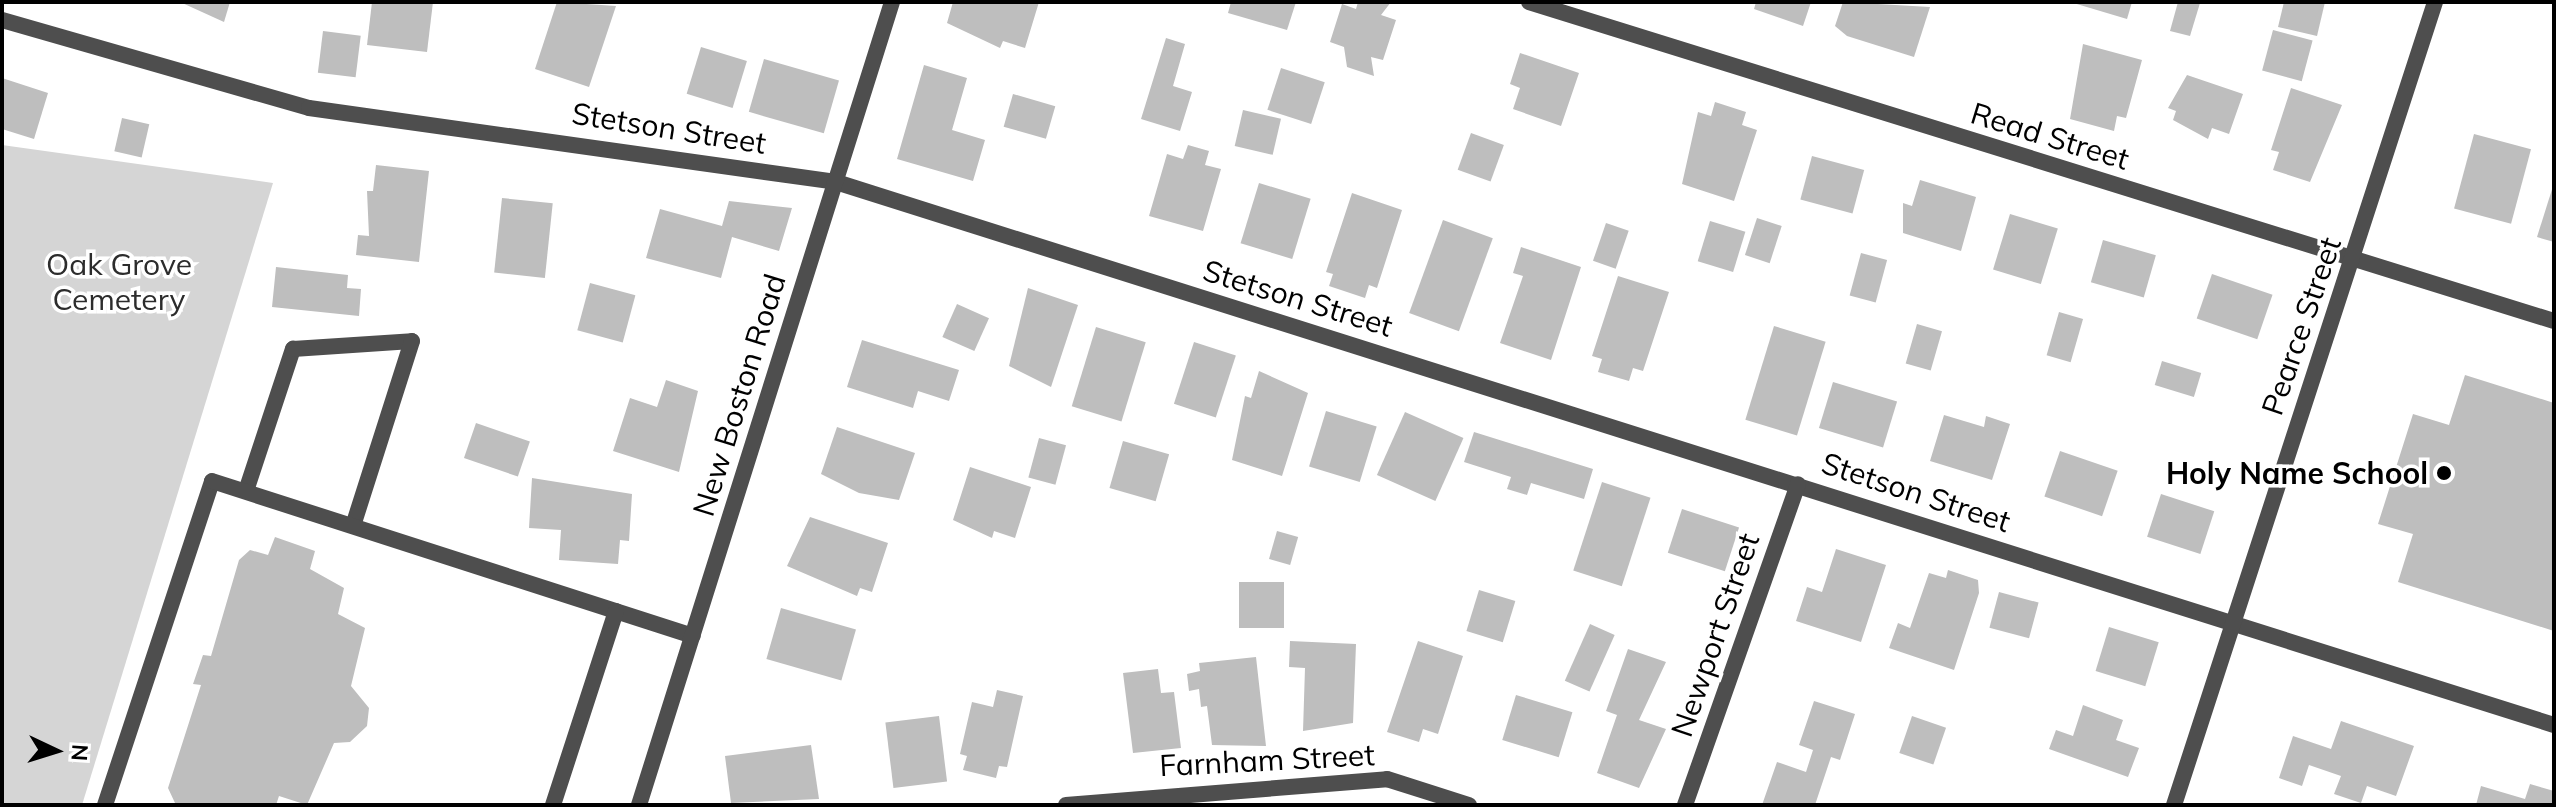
<!DOCTYPE html>
<style>
body{margin:0}
#map{position:relative;width:2556px;height:807px;overflow:hidden;background:#fff;font-family:Mulish,sans-serif}
div>[style]{position:absolute}
[style*='--x']{left:calc(var(--x)*1px);top:calc(var(--y)*1px);width:calc(var(--w)*1px);rotate:calc(var(--a)*1deg)}
.green>*{inset:0;background:#d5d5d5}
.building>*{inset:0;background:#bebebe;transform-origin:0 0}
.service>*{height:16px;margin:-8px;padding:0 8px;transform-origin:8px;border-radius:8px;background:#4e4e4e}
.minor>*{height:16px;margin:-8px;padding:0 8px;transform-origin:8px;border-radius:8px;background:#4e4e4e}
.tertiary>*{height:16px;margin:-8px;padding:0 8px;transform-origin:8px;border-radius:8px;background:#4e4e4e}
.dots>*{width:22px;height:22px;translate:-50% -50%;box-sizing:border-box;border:4px solid #fff;border-radius:50%}
span{translate:-50% -50%;white-space:nowrap;text-align:center;line-height:1.15;-webkit-text-stroke:7px #fff;paint-order:stroke}
.street-label{font-size:30px;color:#000}
.park-label{font-size:30px;color:#2c2c2c}
.poi-label{font-size:30px;color:#000;font-weight:700}
.right{translate:-100% -50%;text-align:right}
.frame{position:absolute;inset:0;border:4px solid #000;pointer-events:none}
.north{position:absolute;left:16px;top:711px;width:80px;height:80px;-webkit-text-stroke:6px #fff;paint-order:stroke;rotate:94deg;font-size:22px;font-weight:700;line-height:32px;text-align:center;color:#000}
.north::after{content:'';display:block;margin:auto;width:28px;height:36px;background:#000;clip-path:polygon(50% 0,100% 100%,50% 72%,0 100%)}
</style>
<div id="map">
<div class="green">
<i style="clip-path:polygon(2px 145px,273px 183px,82px 805px,2px 805px)"></i>
</div>
<div class="building">
<i style="clip-path:polygon(180px 2px,230px 2px,224px 22px)"></i>
<i style="clip-path:polygon(372px 2px,433px 2px,427px 52px,367px 45px)"></i>
<i style="clip-path:polygon(557px 2px,616px 6px,589px 87px,535px 69px)"></i>
<i style="clip-path:polygon(953px 2px,1039px 2px,1025px 48px,1003px 41px,1000px 48px,947px 23px)"></i>
<i style="clip-path:polygon(1231px 2px,1296px 2px,1287px 30px,1228px 13px)"></i>
<i style="clip-path:polygon(1358px 2px,1391px 2px,1381px 15px,1396px 20px,1383px 60px,1371px 57px,1374px 76px,1347px 67px,1344px 47px,1330px 42px,1342px 4px,1356px 9px)"></i>
<i style="clip-path:polygon(1756px 2px,1811px 2px,1803px 26px,1754px 9px)"></i>
<i style="clip-path:polygon(1843px 2px,1930px 7px,1914px 57px,1847px 36px,1835px 26px)"></i>
<i style="clip-path:polygon(2070px 2px,2132px 2px,2127px 19px)"></i>
<i style="clip-path:polygon(2178px 2px,2200px 3px,2190px 36px,2170px 31px)"></i>
<i style="clip-path:polygon(2284px 2px,2325px 2px,2317px 36px,2278px 27px)"></i>
<i style="left:2273px;top:30px;width:41px;height:42px;rotate:15deg"></i>
<i style="left:323px;top:31px;width:38px;height:42px;rotate:7deg"></i>
<i style="clip-path:polygon(1166px 38px,1185px 44px,1173px 86px,1192px 92px,1180px 131px,1141px 119px)"></i>
<i style="clip-path:polygon(2083px 44px,2142px 60px,2126px 118px,2117px 116px,2114px 131px,2070px 119px)"></i>
<i style="left:701px;top:47px;width:48px;height:49px;rotate:17deg"></i>
<i style="clip-path:polygon(1520px 53px,1579px 73px,1561px 126px,1513px 109px,1520px 88px,1510px 84px)"></i>
<i style="left:764px;top:59px;width:78px;height:55px;rotate:16deg"></i>
<i style="clip-path:polygon(924px 65px,967px 78px,952px 130px,985px 140px,973px 181px,897px 159px)"></i>
<i style="left:1281px;top:68px;width:46px;height:44px;rotate:18deg"></i>
<i style="clip-path:polygon(2187px 75px,2243px 94px,2229px 134px,2212px 128px,2208px 139px,2173px 120px,2176px 111px,2168px 108px)"></i>
<i style="clip-path:polygon(2px 78px,48px 93px,34px 139px,2px 129px)"></i>
<i style="clip-path:polygon(2291px 88px,2342px 105px,2310px 182px,2273px 170px,2279px 152px,2271px 150px)"></i>
<i style="left:1013px;top:94px;width:44px;height:34px;rotate:16deg"></i>
<i style="clip-path:polygon(1715px 102px,1746px 112px,1742px 125px,1757px 130px,1734px 201px,1682px 184px,1698px 112px,1711px 116px)"></i>
<i style="left:1243px;top:110px;width:39px;height:37px;rotate:13deg"></i>
<i style="left:122px;top:118px;width:28px;height:34px;rotate:13deg"></i>
<i style="left:1471px;top:133px;width:35px;height:39px;rotate:20deg"></i>
<i style="left:2474px;top:134px;width:59px;height:77px;rotate:15deg"></i>
<i style="clip-path:polygon(1188px 145px,1209px 151px,1205px 165px,1221px 169px,1203px 231px,1149px 216px,1167px 154px,1183px 159px)"></i>
<i style="left:1812px;top:156px;width:54px;height:45px;rotate:15deg"></i>
<i style="clip-path:polygon(376px 165px,429px 171px,419px 262px,356px 255px,358px 235px,369px 236px,367px 191px,373px 191px)"></i>
<i style="clip-path:polygon(1920px 180px,1976px 197px,1961px 251px,1903px 233px,1903px 203px,1912px 206px)"></i>
<i style="left:1259px;top:183px;width:54px;height:63px;rotate:17deg"></i>
<i style="clip-path:polygon(2554px 183px,2554px 242px,2537px 237px)"></i>
<i style="clip-path:polygon(1352px 193px,1402px 210px,1377px 288px,1369px 285px,1365px 298px,1329px 286px,1333px 274px,1326px 272px)"></i>
<i style="left:502px;top:198px;width:51px;height:75px;rotate:6deg"></i>
<i style="clip-path:polygon(729px 201px,792px 208px,779px 251px,732px 237px,721px 278px,646px 258px,660px 209px,722px 226px)"></i>
<i style="left:2010px;top:214px;width:50px;height:58px;rotate:17deg"></i>
<i style="left:1757px;top:218px;width:26px;height:39px;rotate:18deg"></i>
<i style="left:1443px;top:220px;width:53px;height:99px;rotate:20deg"></i>
<i style="left:1710px;top:221px;width:37px;height:42px;rotate:17deg"></i>
<i style="left:1606px;top:223px;width:24px;height:40px;rotate:19deg"></i>
<i style="left:2103px;top:240px;width:55px;height:44px;rotate:16deg"></i>
<i style="clip-path:polygon(1521px 247px,1581px 267px,1551px 360px,1500px 343px,1523px 276px,1513px 273px)"></i>
<i style="left:1861px;top:253px;width:27px;height:44px;rotate:15deg"></i>
<i style="clip-path:polygon(276px 267px,348px 275px,347px 288px,361px 289px,359px 316px,272px 307px)"></i>
<i style="left:2212px;top:274px;width:64px;height:47px;rotate:19deg"></i>
<i style="clip-path:polygon(1618px 276px,1669px 292px,1643px 371px,1633px 368px,1629px 381px,1598px 372px,1602px 359px,1592px 356px)"></i>
<i style="left:590px;top:283px;width:47px;height:49px;rotate:15deg"></i>
<i style="clip-path:polygon(1028px 288px,1078px 305px,1051px 387px,1009px 366px)"></i>
<i style="left:957px;top:304px;width:35px;height:36px;rotate:24deg"></i>
<i style="left:2059px;top:312px;width:25px;height:45px;rotate:16deg"></i>
<i style="left:1917px;top:324px;width:26px;height:41px;rotate:16deg"></i>
<i style="left:1774px;top:326px;width:54px;height:98px;rotate:17deg"></i>
<i style="left:1096px;top:327px;width:52px;height:83px;rotate:17deg"></i>
<i style="clip-path:polygon(862px 340px,959px 370px,949px 401px,918px 391px,913px 408px,847px 387px)"></i>
<i style="left:1194px;top:342px;width:44px;height:65px;rotate:18deg"></i>
<i style="left:2162px;top:361px;width:41px;height:25px;rotate:17deg"></i>
<i style="clip-path:polygon(1259px 371px,1308px 393px,1282px 476px,1232px 460px,1245px 396px,1251px 398px)"></i>
<i style="clip-path:polygon(2465px 375px,2554px 403px,2554px 631px,2398px 582px,2413px 534px,2378px 524px,2413px 414px,2449px 425px)"></i>
<i style="clip-path:polygon(666px 380px,698px 391px,679px 472px,613px 451px,630px 398px,657px 407px)"></i>
<i style="left:1833px;top:382px;width:67px;height:48px;rotate:17deg"></i>
<i style="left:1326px;top:411px;width:53px;height:58px;rotate:17deg"></i>
<i style="left:1405px;top:412px;width:64px;height:69px;rotate:24deg"></i>
<i style="clip-path:polygon(1944px 415px,1984px 427px,1986px 416px,2010px 424px,1992px 480px,1930px 461px)"></i>
<i style="left:476px;top:423px;width:57px;height:37px;rotate:19deg"></i>
<i style="clip-path:polygon(837px 427px,915px 453px,899px 500px,859px 493px,821px 474px)"></i>
<i style="clip-path:polygon(1474px 432px,1593px 469px,1584px 499px,1531px 483px,1527px 495px,1507px 489px,1511px 477px,1464px 462px)"></i>
<i style="left:1039px;top:438px;width:28px;height:41px;rotate:15deg"></i>
<i style="left:1123px;top:441px;width:48px;height:49px;rotate:16deg"></i>
<i style="left:2060px;top:451px;width:61px;height:48px;rotate:19deg"></i>
<i style="clip-path:polygon(970px 467px,1031px 487px,1015px 538px,994px 531px,992px 538px,953px 520px)"></i>
<i style="clip-path:polygon(532px 478px,632px 494px,629px 541px,620px 540px,618px 564px,559px 560px,561px 530px,529px 528px)"></i>
<i style="left:1602px;top:482px;width:51px;height:93px;rotate:18deg"></i>
<i style="left:2161px;top:494px;width:56px;height:45px;rotate:18deg"></i>
<i style="left:1682px;top:509px;width:60px;height:46px;rotate:18deg"></i>
<i style="clip-path:polygon(810px 517px,888px 543px,872px 592px,860px 588px,857px 596px,787px 566px)"></i>
<i style="left:1277px;top:531px;width:22px;height:29px;rotate:16deg"></i>
<i style="clip-path:polygon(275px 537px,315px 551px,310px 569px,344px 588px,338px 614px,365px 628px,351px 686px,369px 708px,367px 726px,350px 742px,334px 743px,307px 805px,279px 796px,276px 805px,175px 803px,168px 788px,201px 685px,193px 684px,203px 655px,211px 656px,239px 560px,250px 550px,268px 555px)"></i>
<i style="clip-path:polygon(1836px 549px,1886px 565px,1861px 642px,1796px 621px,1807px 587px,1822px 592px)"></i>
<i style="clip-path:polygon(1948px 570px,1978px 580px,1979px 593px,1954px 670px,1889px 648px,1898px 623px,1910px 628px,1929px 573px,1946px 578px)"></i>
<i style="left:1239px;top:582px;width:45px;height:46px"></i>
<i style="left:1479px;top:590px;width:38px;height:43px;rotate:17deg"></i>
<i style="left:1999px;top:592px;width:41px;height:37px;rotate:15deg"></i>
<i style="left:781px;top:608px;width:78px;height:53px;rotate:16deg"></i>
<i style="left:1590px;top:624px;width:27px;height:62px;rotate:24deg"></i>
<i style="left:2109px;top:627px;width:52px;height:46px;rotate:17deg"></i>
<i style="clip-path:polygon(1290px 641px,1356px 644px,1353px 723px,1303px 731px,1305px 668px,1289px 667px)"></i>
<i style="clip-path:polygon(1418px 641px,1463px 656px,1438px 734px,1423px 729px,1419px 742px,1387px 732px)"></i>
<i style="clip-path:polygon(1628px 649px,1666px 662px,1639px 720px,1666px 729px,1639px 788px,1597px 773px,1617px 715px,1606px 711px)"></i>
<i style="clip-path:polygon(1256px 657px,1266px 746px,1212px 745px,1207px 706px,1201px 707px,1199px 689px,1189px 691px,1187px 674px,1200px 671px,1199px 663px)"></i>
<i style="clip-path:polygon(1158px 669px,1161px 693px,1174px 692px,1181px 748px,1133px 753px,1123px 673px)"></i>
<i style="clip-path:polygon(997px 690px,1023px 696px,1007px 767px,999px 766px,996px 778px,963px 770px,967px 756px,960px 754px,972px 702px,993px 707px)"></i>
<i style="left:1516px;top:695px;width:59px;height:47px;rotate:17deg"></i>
<i style="clip-path:polygon(1814px 701px,1855px 714px,1840px 760px,1831px 757px,1815px 805px,1762px 805px,1777px 762px,1806px 772px,1813px 750px,1799px 745px)"></i>
<i style="clip-path:polygon(2083px 705px,2123px 720px,2116px 740px,2139px 748px,2128px 777px,2049px 749px,2056px 730px,2073px 736px)"></i>
<i style="left:939px;top:716px;width:66px;height:54px;rotate:83deg"></i>
<i style="left:1912px;top:716px;width:36px;height:39px;rotate:19deg"></i>
<i style="clip-path:polygon(2341px 721px,2414px 746px,2396px 796px,2367px 786px,2361px 803px,2334px 794px,2341px 776px,2309px 765px,2302px 786px,2279px 778px,2293px 736px,2331px 749px)"></i>
<i style="clip-path:polygon(811px 745px,819px 799px,731px 803px,725px 756px)"></i>
<i style="clip-path:polygon(2530px 784px,2554px 791px,2554px 805px,2476px 805px,2481px 786px,2525px 799px)"></i>
</div>
<div class="service">
<i style="--x:246;--y:491;--w:150;--a:-71.7"></i>
<i style="--x:293;--y:349;--w:119;--a:-3.8"></i>
<i style="--x:412;--y:341;--w:194;--a:107.7"></i>
<i style="--x:105;--y:805;--w:341;--a:-71.7"></i>
<i style="--x:212;--y:481;--w:505;--a:17.86"></i>
<i style="--x:553;--y:805;--w:204;--a:-72"></i>
</div>
<div class="minor">
<i style="--x:1529;--y:2;--w:1073;--a:17.29"></i>
<i style="--x:2;--y:20;--w:319;--a:16"></i>
<i style="--x:309;--y:108;--w:532;--a:7.99"></i>
<i style="--x:836;--y:182;--w:1802;--a:17.54"></i>
<i style="--x:1066;--y:805;--w:322;--a:-4.6"></i>
<i style="--x:1387;--y:779;--w:86;--a:17.6"></i>
<i style="--x:1685;--y:805;--w:340;--a:-70.6"></i>
<i style="--x:2174;--y:805;--w:844;--a:-71.99"></i>
</div>
<div class="tertiary">
<i style="--x:639;--y:805;--w:842;--a:-72.51"></i>
</div>
<div class="dots">
<i style="left:2444px;top:473px;background:#000"></i>
</div>
<div class="street-label">
<span style="left:669px;top:128px;rotate:9deg">Stetson Street</span>
<span style="left:2050px;top:136px;rotate:17deg">Read Street</span>
<span style="left:1298px;top:298px;rotate:17deg">Stetson Street</span>
<span style="left:2301px;top:326px;rotate:-71deg">Pearce Street</span>
<span style="left:739px;top:395px;rotate:-73deg">New Boston Road</span>
<span style="left:1916px;top:492px;rotate:18deg">Stetson Street</span>
<span style="left:1715px;top:635px;rotate:-71deg">Newport Street</span>
<span style="left:1267px;top:760px;rotate:-3deg">Farnham Street</span>
</div>
<div class="park-label">
<span style="left:119px;top:281px">Oak Grove<br>Cemetery</span>
</div>
<div class="poi-label">
<span class="right" style="left:2428px;top:473px">Holy Name School</span>
</div>
<div class="frame"></div>
<div class="north">N</div>
</div>
